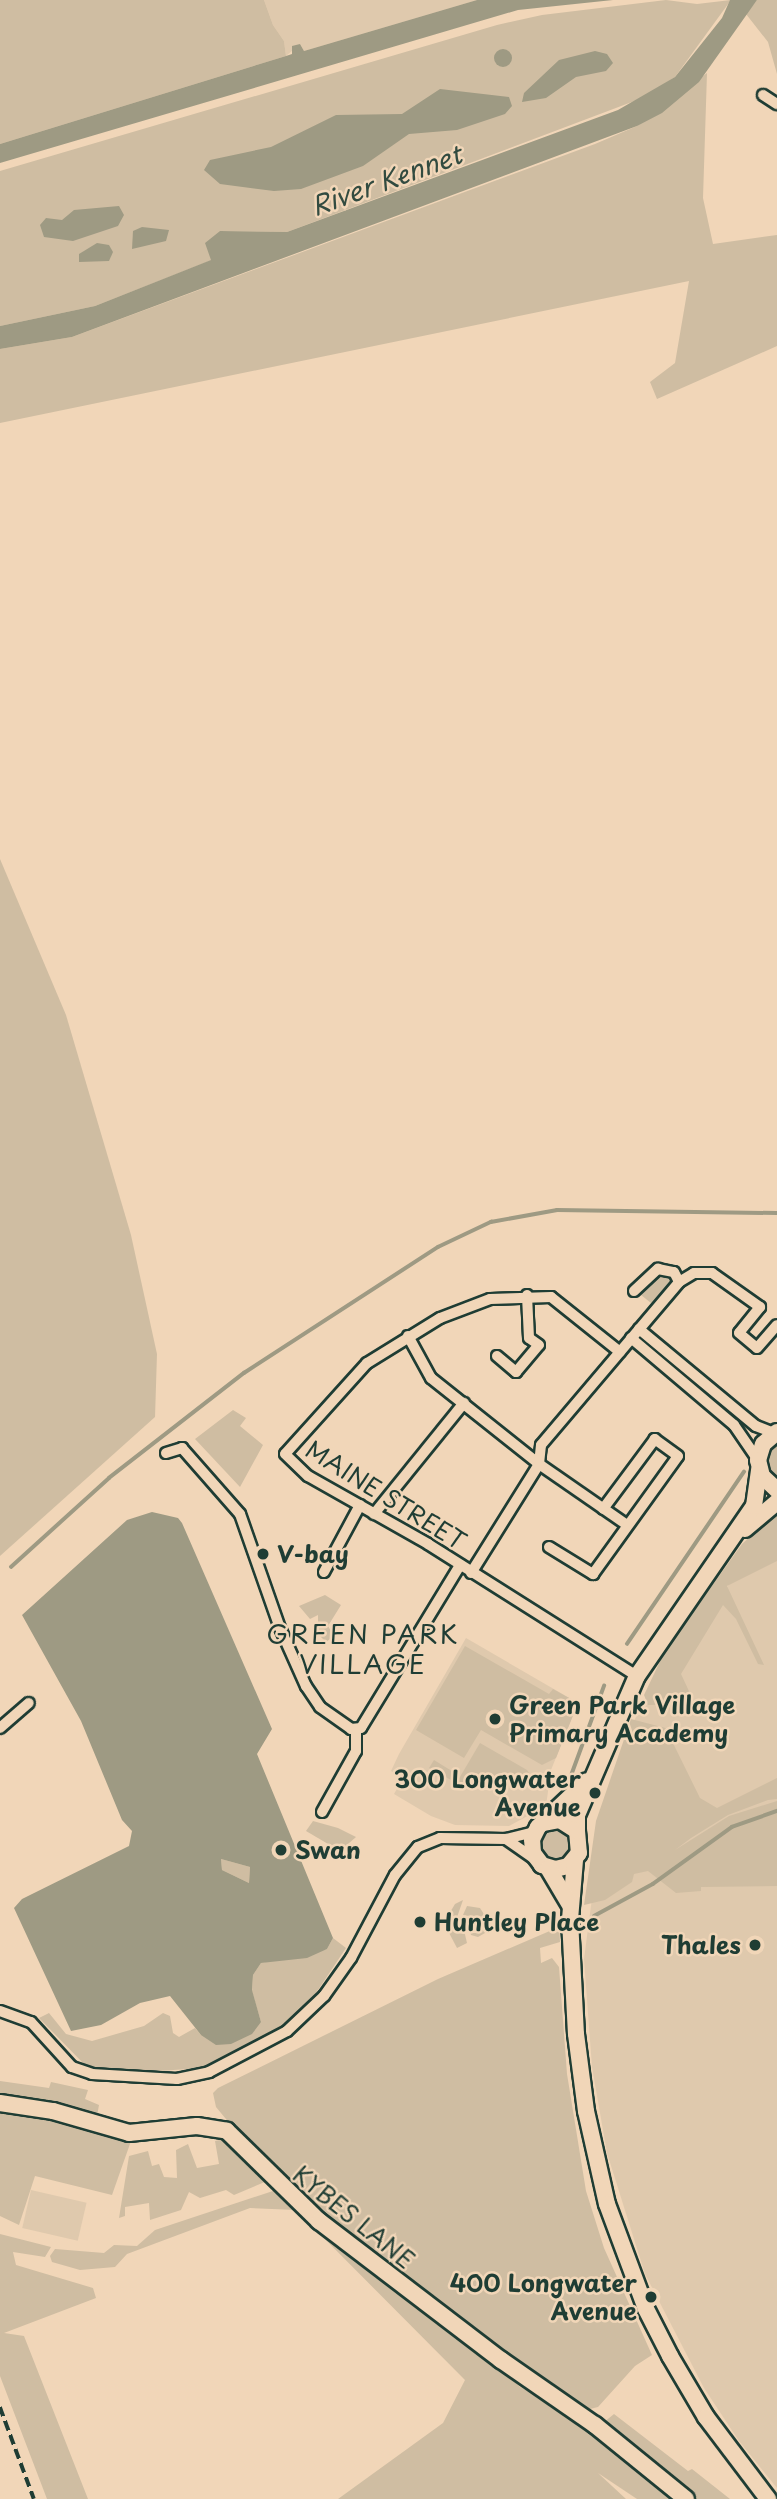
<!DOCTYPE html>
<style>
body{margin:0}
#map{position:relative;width:777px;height:2499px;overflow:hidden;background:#f1d6b8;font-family:"Playpen Sans",sans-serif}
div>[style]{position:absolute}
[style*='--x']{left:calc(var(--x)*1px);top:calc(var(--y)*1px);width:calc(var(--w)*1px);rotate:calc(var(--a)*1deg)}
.built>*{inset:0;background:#dfc9ad;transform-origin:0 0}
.green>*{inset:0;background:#cfbda2}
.water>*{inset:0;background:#9e9a83}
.round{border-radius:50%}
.stream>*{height:3.5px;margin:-1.75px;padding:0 1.75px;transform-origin:1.75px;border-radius:1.75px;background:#9e9a83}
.roads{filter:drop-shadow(2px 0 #1f3d34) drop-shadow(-2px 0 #1f3d34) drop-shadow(0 2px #1f3d34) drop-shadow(0 -2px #1f3d34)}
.street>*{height:10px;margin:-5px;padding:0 5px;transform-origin:5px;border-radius:5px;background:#f1d6b8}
.secondary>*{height:16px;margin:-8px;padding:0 8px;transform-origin:8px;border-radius:8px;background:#f1d6b8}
.rail>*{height:3.5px;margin-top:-1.75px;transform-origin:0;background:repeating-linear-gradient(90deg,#1f3d34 0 10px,transparent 0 15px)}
.dots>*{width:19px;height:19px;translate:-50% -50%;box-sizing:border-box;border:4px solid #f1d6b8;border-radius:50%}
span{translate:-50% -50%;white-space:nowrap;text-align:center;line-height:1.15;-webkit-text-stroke:5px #f1d6b8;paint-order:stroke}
.street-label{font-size:24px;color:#1f3d34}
.poi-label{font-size:24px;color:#1f3d34;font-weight:700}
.left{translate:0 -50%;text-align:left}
.right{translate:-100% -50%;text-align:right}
.water-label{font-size:26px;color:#324b40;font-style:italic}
.neighbourhood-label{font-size:26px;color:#1f3d34;letter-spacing:2px}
</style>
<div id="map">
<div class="built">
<i style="clip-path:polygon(264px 0,477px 0,304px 51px,300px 44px,286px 56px,284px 41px,273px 25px)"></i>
<i style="clip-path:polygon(777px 1524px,777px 2488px,739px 2441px,704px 2388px,645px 2274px,607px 2153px,592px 2067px,584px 1959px,602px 1822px,632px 1725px,657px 1675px)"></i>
<i style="clip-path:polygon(466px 1638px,578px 1703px,551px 1770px,546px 1806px,509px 1826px,455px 1825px,431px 1816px,394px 1794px,403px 1778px,391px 1771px,399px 1754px)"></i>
<i style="left:31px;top:2190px;width:57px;height:39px;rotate:13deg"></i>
</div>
<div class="green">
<i style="clip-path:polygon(0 0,264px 0,273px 25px,284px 41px,286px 56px,0 144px)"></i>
<i style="clip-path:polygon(666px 0,697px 4px,731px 0,675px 77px,645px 97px,287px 232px,220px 231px,212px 260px,95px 306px,0 326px,0 171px,497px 25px,542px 15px)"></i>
<i style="clip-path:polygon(757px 0,777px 0,777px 74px,768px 42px,746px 14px)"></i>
<i style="clip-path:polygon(707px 73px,703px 198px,713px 244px,777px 235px,777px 346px,657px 399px,650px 382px,675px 363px,689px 281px,0 423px,0 349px,72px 337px,595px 144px,637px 126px)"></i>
<i style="clip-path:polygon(0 859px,66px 1015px,131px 1235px,157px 1354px,155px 1417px,0 1556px)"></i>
<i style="clip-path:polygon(654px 1272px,675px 1276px,651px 1303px,636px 1291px)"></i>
<i style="clip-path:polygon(643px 1338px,725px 1406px,722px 1410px,641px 1340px)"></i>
<i style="clip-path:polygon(233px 1410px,246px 1418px,240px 1426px,263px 1445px,240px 1487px,195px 1439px)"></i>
<i style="clip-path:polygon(777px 1439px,777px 1483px,769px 1475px,765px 1457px)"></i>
<i style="clip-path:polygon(777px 1512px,777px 1561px,727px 1586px,764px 1665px,758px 1664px,736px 1619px,723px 1605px,681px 1674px,695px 1704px,648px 1705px,644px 1695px,664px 1653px,742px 1544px)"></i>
<i style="clip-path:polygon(325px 1595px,341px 1605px,328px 1626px,334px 1636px,326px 1642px,313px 1629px,318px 1625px,318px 1615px,310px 1619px,299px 1606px)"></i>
<i style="clip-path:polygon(465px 1646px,549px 1694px,553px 1689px,578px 1703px,556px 1758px,542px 1765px,481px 1730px,464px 1758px,416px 1730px)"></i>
<i style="clip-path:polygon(631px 1719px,673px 1730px,669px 1735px,700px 1798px,717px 1808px,777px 1778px,777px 1799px,768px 1800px,728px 1815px,691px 1838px,675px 1850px,729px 1816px,777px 1801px,777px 1886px,701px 1887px,701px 1891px,676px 1893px,648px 1871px,634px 1874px,632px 1882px,605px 1900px,584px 1905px,596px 1821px)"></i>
<i style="clip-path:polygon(480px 1743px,527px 1770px,529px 1773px,498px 1785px,457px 1782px)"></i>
<i style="clip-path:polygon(434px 1760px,455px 1773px,451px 1780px,429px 1768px)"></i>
<i style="clip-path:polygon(313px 1821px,338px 1828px,356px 1837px,340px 1851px,306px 1831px)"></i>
<i style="clip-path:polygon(562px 1824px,575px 1840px,568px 1858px,557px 1863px,541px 1857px,539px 1832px)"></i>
<i style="clip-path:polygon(221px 1859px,250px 1867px,249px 1883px,222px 1870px)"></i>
<i style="clip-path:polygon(463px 1900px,455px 1923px,443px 1924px,455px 1904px)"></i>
<i style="clip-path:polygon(467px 1906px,480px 1908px,487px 1919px,463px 1915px)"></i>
<i style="clip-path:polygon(467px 1919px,489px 1922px,492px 1929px,478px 1937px,471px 1935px)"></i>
<i style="clip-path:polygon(463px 1926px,467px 1943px,457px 1948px,447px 1929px)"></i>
<i style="clip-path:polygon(559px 1927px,560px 1942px,540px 1948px,541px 1963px,552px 1958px,559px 1967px,567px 2074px,586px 2191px,604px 2248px,652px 2355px,635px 2366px,598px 2407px,586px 2410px,489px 2358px,520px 2387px,574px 2416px,679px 2499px,637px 2499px,598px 2473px,626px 2499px,338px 2499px,443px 2423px,465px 2380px,296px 2210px,250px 2208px,127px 2254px,115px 2267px,80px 2270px,52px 2262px,50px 2256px,55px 2249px,104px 2253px,114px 2245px,137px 2246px,155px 2230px,276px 2190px,267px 2181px,234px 2195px,226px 2190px,200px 2198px,189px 2192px,181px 2210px,150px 2220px,149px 2203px,125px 2207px,125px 2216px,119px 2218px,129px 2156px,148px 2151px,152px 2166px,159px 2164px,164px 2177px,177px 2178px,176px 2150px,188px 2144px,197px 2168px,219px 2164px,215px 2141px,240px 2136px,216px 2107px,213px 2093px,218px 2088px,438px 1979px)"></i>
<i style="clip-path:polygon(333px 1938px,346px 1948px,310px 2002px,270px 2035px,202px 2068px,145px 2072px,106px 2071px,84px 2064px,39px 2018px,49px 2013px,66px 2034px,92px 2041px,144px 2026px,163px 2013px,170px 2016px,173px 2033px,179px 2037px,195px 2028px,201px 2035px,261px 2022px,252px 1991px,253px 1975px,261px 1963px,327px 1949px)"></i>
<i style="clip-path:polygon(0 2081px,49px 2088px,51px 2082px,88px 2090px,85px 2099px,99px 2105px,97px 2116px,131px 2141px,112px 2195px,35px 2176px,19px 2225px,0 2216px)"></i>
<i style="clip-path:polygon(0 2234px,51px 2247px,45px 2257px,13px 2252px,16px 2265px,93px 2288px,96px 2298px,4px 2333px,24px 2336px,88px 2499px,47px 2499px,0 2376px)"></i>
<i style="clip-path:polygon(614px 2414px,688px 2471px,692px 2469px,730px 2499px,696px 2499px,603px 2423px)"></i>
</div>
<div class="water">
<i style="clip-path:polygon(477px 0,613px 0,518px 10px,0 163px,0 144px,286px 56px,292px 54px,292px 46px,300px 44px,304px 51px)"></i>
<i style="clip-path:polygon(730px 0,757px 0,699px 82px,662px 113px,637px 126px,72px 337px,0 349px,0 326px,95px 306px,211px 260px,205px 243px,220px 231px,287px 232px,618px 110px,675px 77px,722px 18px)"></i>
<i class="round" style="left:494px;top:49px;width:18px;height:18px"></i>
<i style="clip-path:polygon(595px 51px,607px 54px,613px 63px,606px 71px,576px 77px,546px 98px,522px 102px,524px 93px,559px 60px)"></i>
<i style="clip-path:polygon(440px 89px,509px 97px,512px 106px,505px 114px,457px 130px,409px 134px,363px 166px,301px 189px,274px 191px,220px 184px,204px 170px,210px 160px,271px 147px,336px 115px,402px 114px)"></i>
<i style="clip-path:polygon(119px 206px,124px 215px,118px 226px,73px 241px,44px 237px,40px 225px,46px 218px,62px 220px,74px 210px)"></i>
<i style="clip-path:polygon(142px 227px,169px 230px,166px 241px,132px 249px,133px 231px)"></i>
<i style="clip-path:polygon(97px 243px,109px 245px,113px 252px,109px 261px,79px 262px,79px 254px)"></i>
<i style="clip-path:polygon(evenodd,152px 1512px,178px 1518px,182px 1523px,272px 1729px,257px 1754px,333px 1938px,327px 1949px,307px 1958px,261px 1963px,253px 1975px,252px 1990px,261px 2022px,252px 2034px,231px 2044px,216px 2045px,201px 2035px,170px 1996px,140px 2003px,101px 2025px,71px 2031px,14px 1908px,22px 1899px,129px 1846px,132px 1831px,122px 1820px,81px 1721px,22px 1615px,127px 1520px,152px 1512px,221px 1859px,250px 1867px,249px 1883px,222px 1870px,221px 1859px)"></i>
</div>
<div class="stream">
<i style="--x:11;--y:1567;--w:132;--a:-42.2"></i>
<i style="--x:109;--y:1478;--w:171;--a:-37.9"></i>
<i style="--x:244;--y:1373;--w:231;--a:-33"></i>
<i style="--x:438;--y:1247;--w:59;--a:-25.3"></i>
<i style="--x:491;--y:1222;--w:67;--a:-10.3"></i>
<i style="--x:557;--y:1210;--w:220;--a:0.8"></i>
<i style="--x:627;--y:1644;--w:208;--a:-55.8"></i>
<i style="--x:565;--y:1792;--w:113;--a:-69.8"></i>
<i style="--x:594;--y:1916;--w:67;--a:-28.5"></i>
<i style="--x:653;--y:1884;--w:97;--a:-35.8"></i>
<i style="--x:732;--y:1827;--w:48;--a:-19.6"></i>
</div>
<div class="roads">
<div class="street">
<i style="--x:763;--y:95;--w:17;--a:33"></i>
<i style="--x:634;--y:1291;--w:33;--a:-43"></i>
<i style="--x:658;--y:1269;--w:16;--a:11"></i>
<i style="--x:674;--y:1272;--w:11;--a:63"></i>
<i style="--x:639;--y:1329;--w:152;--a:39.7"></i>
<i style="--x:756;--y:1426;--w:19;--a:21"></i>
<i style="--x:408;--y:1336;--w:48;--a:61.3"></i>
<i style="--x:431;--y:1378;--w:138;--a:38.5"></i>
<i style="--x:539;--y:1464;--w:107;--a:34.7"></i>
<i style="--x:631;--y:1338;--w:135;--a:40.2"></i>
<i style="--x:734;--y:1425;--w:42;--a:55.6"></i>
<i style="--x:620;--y:1352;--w:88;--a:-141.4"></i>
<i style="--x:551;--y:1297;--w:61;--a:178.1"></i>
<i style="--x:490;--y:1299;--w:53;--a:159.2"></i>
<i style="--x:440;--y:1318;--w:86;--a:148.3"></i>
<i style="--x:367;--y:1363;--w:122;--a:132"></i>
<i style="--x:285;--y:1454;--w:32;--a:44"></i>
<i style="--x:308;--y:1476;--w:138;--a:29.5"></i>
<i style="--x:428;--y:1544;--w:247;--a:32.3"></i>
<i style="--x:497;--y:1356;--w:25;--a:40"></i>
<i style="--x:516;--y:1372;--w:35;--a:-50"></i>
<i style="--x:539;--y:1345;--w:12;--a:-145"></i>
<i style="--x:529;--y:1338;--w:43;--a:-92.7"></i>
<i style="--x:166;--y:1453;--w:17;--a:-17"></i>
<i style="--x:182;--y:1448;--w:88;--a:48.7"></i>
<i style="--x:240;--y:1514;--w:121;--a:70.7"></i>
<i style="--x:280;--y:1628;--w:64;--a:65.9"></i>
<i style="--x:306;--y:1686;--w:25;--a:56"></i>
<i style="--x:320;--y:1707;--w:38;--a:35"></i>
<i style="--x:351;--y:1729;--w:10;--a:-6"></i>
<i style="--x:361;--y:1728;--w:191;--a:-58.7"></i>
<i style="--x:374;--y:1514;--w:143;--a:-51"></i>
<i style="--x:549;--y:1547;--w:52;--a:31.5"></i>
<i style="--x:593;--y:1574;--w:145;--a:-54.2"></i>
<i style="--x:678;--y:1456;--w:29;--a:-144"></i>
<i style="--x:655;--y:1439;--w:87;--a:126.6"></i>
<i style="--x:324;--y:1572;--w:76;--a:-61.8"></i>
<i style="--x:471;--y:1573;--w:128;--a:-58"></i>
<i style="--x:539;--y:1464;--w:19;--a:-84"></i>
<i style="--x:541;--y:1445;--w:214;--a:-49.7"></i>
<i style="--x:679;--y:1282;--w:17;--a:-31"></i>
<i style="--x:694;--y:1273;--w:18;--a:0"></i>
<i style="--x:712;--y:1273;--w:59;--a:35.3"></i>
<i style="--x:760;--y:1307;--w:33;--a:129"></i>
<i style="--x:739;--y:1333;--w:23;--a:40"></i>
<i style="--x:757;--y:1348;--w:30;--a:-49"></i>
<i style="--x:0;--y:1728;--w:38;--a:-41"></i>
<i style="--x:322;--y:1812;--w:70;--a:-60.9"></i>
<i style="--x:356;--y:1751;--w:21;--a:-90"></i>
<i style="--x:506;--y:1839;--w:35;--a:35"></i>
<i style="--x:0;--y:2011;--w:33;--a:20"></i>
<i style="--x:31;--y:2022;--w:61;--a:47.7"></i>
<i style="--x:72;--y:2067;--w:21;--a:19"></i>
<i style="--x:92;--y:2074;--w:85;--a:3.4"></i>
<i style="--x:177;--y:2079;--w:33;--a:-12"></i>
<i style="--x:209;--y:2072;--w:88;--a:-27.7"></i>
<i style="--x:287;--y:2031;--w:51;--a:-43.4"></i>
<i style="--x:324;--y:1996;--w:47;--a:-54.6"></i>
<i style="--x:351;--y:1958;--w:94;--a:-62.1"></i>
<i style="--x:395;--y:1875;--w:36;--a:-51"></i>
<i style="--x:418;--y:1847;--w:24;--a:-22"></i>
<i style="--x:440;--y:1838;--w:66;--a:0.9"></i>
<i style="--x:506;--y:1839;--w:29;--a:-14"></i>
</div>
<div class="secondary">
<i style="--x:777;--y:1432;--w:18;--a:139"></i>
<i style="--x:763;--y:1444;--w:17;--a:107"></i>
<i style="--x:758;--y:1460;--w:16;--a:76"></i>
<i style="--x:762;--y:1476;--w:21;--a:43"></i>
<i style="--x:745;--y:1529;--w:42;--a:-40.2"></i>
<i style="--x:544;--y:1823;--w:16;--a:-11"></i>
<i style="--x:560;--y:1820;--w:20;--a:33"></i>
<i style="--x:577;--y:1831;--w:22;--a:85"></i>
<i style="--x:579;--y:1853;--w:17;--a:130"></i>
<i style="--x:568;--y:1866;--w:13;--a:167"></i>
<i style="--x:555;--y:1869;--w:14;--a:-163"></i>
<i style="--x:542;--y:1865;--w:15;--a:-127"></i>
<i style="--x:533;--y:1853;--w:14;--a:-94"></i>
<i style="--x:532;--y:1839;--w:13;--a:-63"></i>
<i style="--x:538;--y:1827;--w:67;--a:-43.2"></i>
<i style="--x:577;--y:1831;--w:16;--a:-90"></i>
<i style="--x:577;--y:1815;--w:151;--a:-66.7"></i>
<i style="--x:637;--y:1676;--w:206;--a:-55.5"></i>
<i style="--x:754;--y:1506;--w:37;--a:-82"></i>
<i style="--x:575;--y:1860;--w:60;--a:94.8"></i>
<i style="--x:570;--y:1920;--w:114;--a:87"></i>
<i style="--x:576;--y:2034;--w:78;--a:82.6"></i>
<i style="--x:586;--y:2111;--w:95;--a:77.3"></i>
<i style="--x:607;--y:2204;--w:112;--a:69.6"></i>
<i style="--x:646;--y:2309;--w:53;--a:62.9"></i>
<i style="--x:670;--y:2356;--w:71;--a:59.5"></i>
<i style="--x:706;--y:2417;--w:103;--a:52.9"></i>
<i style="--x:548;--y:1868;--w:43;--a:59.3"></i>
<i style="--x:0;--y:2103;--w:54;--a:8.6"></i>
<i style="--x:53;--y:2111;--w:79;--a:16.1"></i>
<i style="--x:129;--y:2133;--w:68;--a:-5.9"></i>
<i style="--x:197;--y:2126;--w:30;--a:9"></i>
<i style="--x:227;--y:2131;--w:129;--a:44.4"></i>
<i style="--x:319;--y:2221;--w:229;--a:37.4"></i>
<i style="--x:501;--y:2360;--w:114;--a:34.7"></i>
<i style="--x:595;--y:2425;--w:117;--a:39.1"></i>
</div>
</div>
<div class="rail">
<i style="--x:0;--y:2407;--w:98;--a:69.7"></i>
</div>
<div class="dots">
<i style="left:263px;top:1554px;background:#1f3d34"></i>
<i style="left:495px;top:1719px;background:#1f3d34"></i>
<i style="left:595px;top:1793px;background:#1f3d34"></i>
<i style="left:281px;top:1850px;background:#1f3d34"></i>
<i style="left:420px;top:1922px;background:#1f3d34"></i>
<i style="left:755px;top:1945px;background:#1f3d34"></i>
<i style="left:651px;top:2297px;background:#1f3d34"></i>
</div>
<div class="street-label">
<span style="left:386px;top:1495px;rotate:32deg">MAINE STREET</span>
<span style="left:354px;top:2217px;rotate:39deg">KYBES LANE</span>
</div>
<div class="poi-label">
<span class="left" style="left:277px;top:1554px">V-bay</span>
<span class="left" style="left:509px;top:1719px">Green Park Village<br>Primary Academy</span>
<span class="right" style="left:581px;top:1793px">300 Longwater<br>Avenue</span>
<span class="left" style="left:295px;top:1850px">Swan</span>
<span class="left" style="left:434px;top:1922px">Huntley Place</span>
<span class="right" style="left:741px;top:1945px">Thales</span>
<span class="right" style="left:637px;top:2297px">400 Longwater<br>Avenue</span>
</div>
<div class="water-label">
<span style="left:386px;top:180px;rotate:-20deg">River Kennet</span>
</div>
<div class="neighbourhood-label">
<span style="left:363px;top:1649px">GREEN PARK<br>VILLAGE</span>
</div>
</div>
